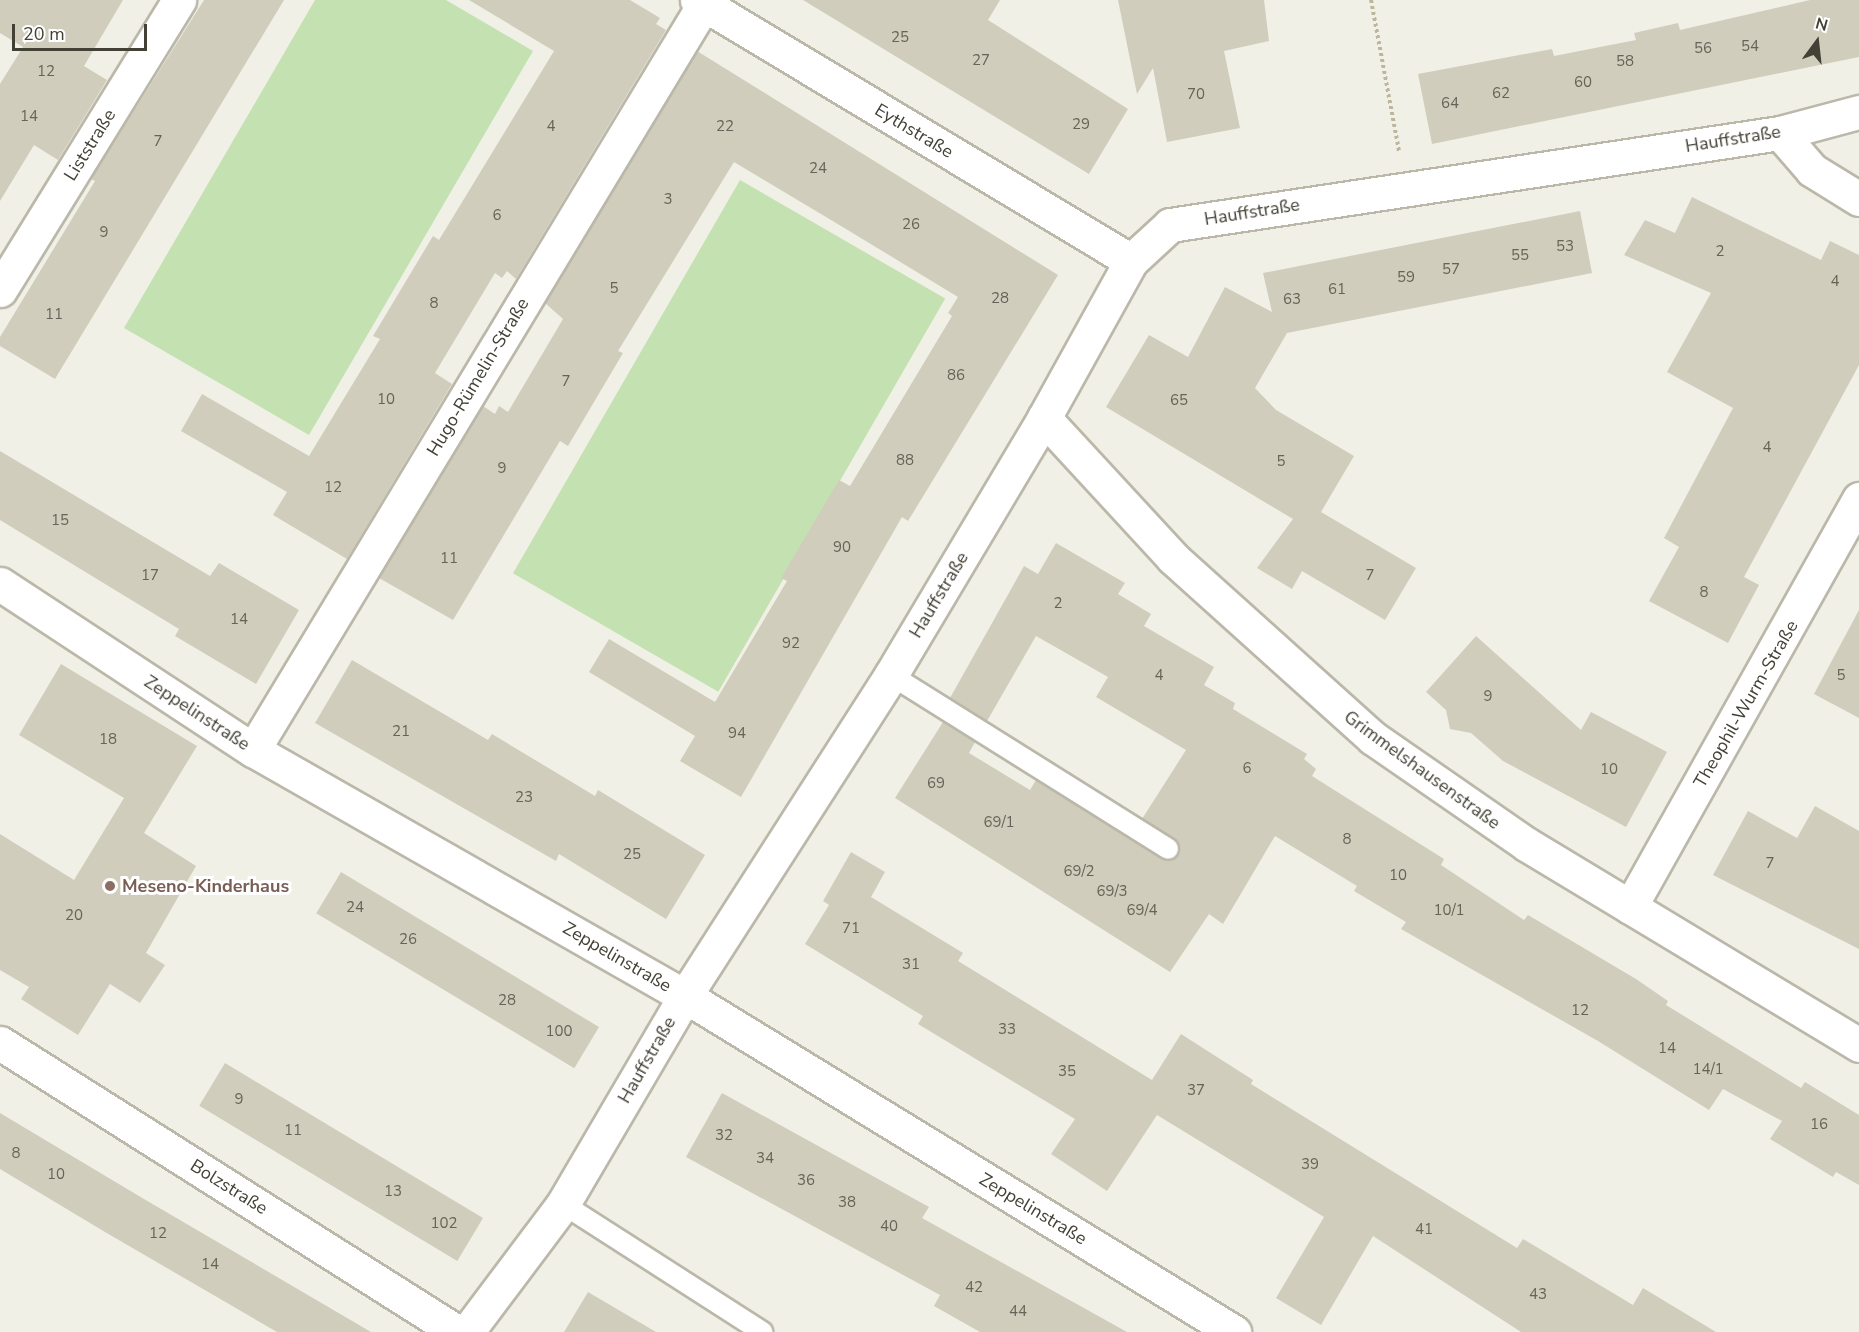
<!DOCTYPE html>
<meta charset="utf-8">
<style>
body{margin:0}
#map{position:relative;width:1859px;height:1332px;overflow:hidden;background:#f1f0e6;font-family:"Nunito Sans",sans-serif}
div>[style]{position:absolute}
[style*='--x']{left:calc(var(--x)*1px);top:calc(var(--y)*1px);width:calc(var(--w)*1px);rotate:calc(var(--a)*1deg)}
.green>*{inset:0;background:#c4e1b2;transform-origin:0 0}
.building>*{inset:0;background:#d1cdbc;transform-origin:0 0}
.path>*{height:4px;margin-top:-2px;transform-origin:0;background:repeating-linear-gradient(90deg,#bcb69c 0 3px,transparent 0 6px)}
.roads{filter:drop-shadow(2px 0 #bbb8a9) drop-shadow(-2px 0 #bbb8a9) drop-shadow(0 2px #bbb8a9) drop-shadow(0 -2px #bbb8a9)}
.service>*{height:20px;margin:-10px;padding:0 10px;transform-origin:10px;border-radius:10px;background:#fff}
.minor>*{height:33px;margin:-16.5px;padding:0 16.5px;transform-origin:16.5px;border-radius:16.5px;background:#fff}
.dots>*{width:16px;height:16px;translate:-50% -50%;box-sizing:border-box;border:3px solid #fff;border-radius:50%}
span{translate:-50% -50%;white-space:nowrap;text-align:center;line-height:1.15;-webkit-text-stroke:6px #fff;paint-order:stroke}
.number-label{font-size:15px;color:#666358}
.number-label span{-webkit-text-stroke-width:0}
.street-label{font-size:18px;color:#434036}
.education-label{font-size:18px;color:#785e54;font-weight:700}
.left{translate:0 -50%;text-align:left}
.north{position:absolute;left:1787px;top:12px;width:60px;height:60px;-webkit-text-stroke:4px #fff;paint-order:stroke;rotate:15deg;font-size:16px;font-weight:700;line-height:24px;text-align:center;color:#434036}
.north::after{content:'';display:block;margin:auto;width:21px;height:27px;background:#434036;clip-path:polygon(50% 0,100% 100%,50% 72%,0 100%)}
.scale{position:absolute;left:12px;top:24px;width:135px;height:27px;box-sizing:border-box;border:3px solid #434036;border-top:0;padding-left:8px;font-size:18px;line-height:21px;white-space:nowrap;color:#434036;-webkit-text-stroke:4px #fff;paint-order:stroke}
</style>
<div id="map">
<div class="green">
<i style="clip-path:polygon(315px 0,446px 0,533px 51px,309px 435px,124px 328px)"></i>
<i style="left:740px;top:180px;width:237px;height:454px;rotate:30deg"></i>
</div>
<div class="building">
<i style="clip-path:polygon(0 0,123px 0,84px 66px,107px 80px,58px 160px,34px 145px,0 201px,0 84px,23px 47px,0 33px)"></i>
<i style="clip-path:polygon(204px 0,284px 0,55px 379px,0 346px,0 337px,95px 181px,91px 179px)"></i>
<i style="clip-path:polygon(469px 0,630px 0,660px 18px,656px 24px,666px 30px,516px 279px,507px 271px,502px 278px,495px 273px,435px 373px,452px 384px,347px 559px,273px 515px,287px 492px,181px 431px,202px 394px,309px 456px,380px 339px,373px 336px,433px 236px,439px 240px,554px 51px)"></i>
<i style="clip-path:polygon(803px 0,1000px 0,988px 20px,1128px 109px,1089px 174px)"></i>
<i style="clip-path:polygon(1118px 0,1264px 0,1269px 41px,1224px 51px,1240px 128px,1167px 142px,1153px 68px,1137px 94px)"></i>
<i style="clip-path:polygon(1810px 0,1859px 0,1859px 57px,1432px 144px,1418px 74px,1552px 49px,1554px 56px,1600px 47px,1636px 40px,1634px 33px,1678px 23px,1680px 30px)"></i>
<i style="clip-path:polygon(697px 51px,1058px 275px,908px 521px,902px 517px,741px 797px,680px 761px,695px 736px,589px 672px,609px 639px,715px 702px,787px 581px,781px 578px,839px 480px,850px 486px,952px 316px,948px 313px,958px 297px,846px 229px,734px 162px,618px 351px,623px 353px,568px 446px,560px 441px,453px 620px,379px 578px,483px 406px,495px 414px,499px 406px,508px 412px,563px 319px,545px 303px)"></i>
<i style="clip-path:polygon(1692px 197px,1821px 260px,1830px 241px,1859px 255px,1859px 365px,1744px 577px,1759px 585px,1728px 643px,1649px 601px,1679px 547px,1664px 538px,1733px 408px,1667px 372px,1711px 293px,1624px 255px,1645px 220px,1675px 233px)"></i>
<i style="clip-path:polygon(1580px 211px,1592px 273px,1287px 333px,1255px 388px,1276px 410px,1354px 456px,1321px 512px,1416px 568px,1385px 620px,1302px 571px,1292px 589px,1257px 568px,1293px 519px,1106px 407px,1149px 335px,1188px 357px,1225px 287px,1272px 312px,1263px 273px)"></i>
<i style="clip-path:polygon(0 451px,210px 576px,219px 563px,299px 610px,256px 684px,175px 636px,179px 629px,0 520px)"></i>
<i style="clip-path:polygon(1056px 543px,1125px 583px,1118px 594px,1151px 614px,1144px 626px,1214px 667px,1204px 685px,1235px 703px,1233px 709px,1307px 754px,1304px 759px,1316px 769px,1312px 776px,1444px 859px,1441px 865px,1524px 920px,1528px 915px,1636px 979px,1668px 1001px,1666px 1005px,1801px 1088px,1805px 1082px,1859px 1115px,1859px 1185px,1836px 1172px,1833px 1177px,1770px 1139px,1782px 1121px,1723px 1089px,1709px 1110px,1598px 1041px,1401px 929px,1406px 922px,1354px 891px,1357px 886px,1275px 836px,1223px 924px,1209px 914px,1170px 972px,895px 798px,943px 722px,975px 742px,969px 753px,1030px 790px,1036px 780px,1162px 859px,1178px 856px,1175px 839px,1142px 819px,1186px 750px,1096px 697px,1108px 677px,1036px 636px,987px 721px,950px 698px,1024px 566px,1038px 574px)"></i>
<i style="clip-path:polygon(1859px 610px,1859px 718px,1814px 694px)"></i>
<i style="clip-path:polygon(1476px 636px,1581px 730px,1591px 712px,1667px 752px,1626px 827px,1503px 761px,1471px 733px,1450px 729px,1446px 710px,1426px 692px)"></i>
<i style="clip-path:polygon(352px 660px,488px 740px,492px 734px,595px 796px,598px 790px,705px 855px,666px 919px,559px 854px,556px 861px,315px 723px)"></i>
<i style="clip-path:polygon(61px 664px,197px 746px,144px 833px,196px 866px,146px 953px,165px 965px,140px 1003px,110px 984px,78px 1035px,21px 999px,29px 987px,0 970px,0 834px,74px 880px,124px 798px,19px 735px)"></i>
<i style="clip-path:polygon(1815px 806px,1859px 831px,1859px 949px,1713px 875px,1748px 811px,1797px 838px)"></i>
<i style="clip-path:polygon(851px 852px,885px 872px,871px 897px,963px 953px,958px 961px,1152px 1080px,1181px 1034px,1253px 1080px,1251px 1084px,1517px 1248px,1523px 1239px,1633px 1305px,1643px 1288px,1716px 1332px,1521px 1332px,1373px 1236px,1321px 1325px,1276px 1298px,1324px 1217px,1157px 1115px,1107px 1191px,1051px 1154px,1075px 1119px,918px 1024px,923px 1016px,805px 944px,829px 905px,823px 901px)"></i>
<i style="left:341px;top:872px;width:301px;height:48px;rotate:31deg"></i>
<i style="left:225px;top:1063px;width:301px;height:50px;rotate:31deg"></i>
<i style="clip-path:polygon(722px 1093px,929px 1207px,922px 1218px,1127px 1332px,980px 1332px,934px 1306px,940px 1295px,686px 1157px)"></i>
<i style="clip-path:polygon(0 1113px,144px 1199px,371px 1332px,277px 1332px,105px 1232px,0 1169px)"></i>
<i style="clip-path:polygon(588px 1292px,656px 1332px,564px 1332px)"></i>
</div>
<div class="path">
<i style="--x:1371;--y:0;--w:154;--a:79.5"></i>
</div>
<div class="roads">
<div class="service">
<i style="--x:891;--y:675;--w:327;--a:32.1"></i>
<i style="--x:563;--y:1204;--w:237;--a:32.7"></i>
</div>
<div class="minor">
<i style="--x:697;--y:0;--w:506;--a:31.02"></i>
<i style="--x:1780;--y:133;--w:49;--a:49.1"></i>
<i style="--x:1812;--y:170;--w:55;--a:31.7"></i>
<i style="--x:0;--y:290;--w:341;--a:-58.3"></i>
<i style="--x:1044;--y:418;--w:190;--a:47.3"></i>
<i style="--x:1173;--y:558;--w:269;--a:42"></i>
<i style="--x:1373;--y:738;--w:186;--a:34.7"></i>
<i style="--x:1526;--y:844;--w:389;--a:31.1"></i>
<i style="--x:0;--y:584;--w:303;--a:33.3"></i>
<i style="--x:253;--y:750;--w:497;--a:29.7"></i>
<i style="--x:685;--y:996;--w:644;--a:31.47"></i>
<i style="--x:253;--y:750;--w:872;--a:-58.84"></i>
<i style="--x:1630;--y:907;--w:468;--a:-60.7"></i>
<i style="--x:0;--y:1043;--w:541;--a:32.31"></i>
<i style="--x:467;--y:1332;--w:160;--a:-53.1"></i>
<i style="--x:563;--y:1204;--w:241;--a:-59.6"></i>
<i style="--x:685;--y:996;--w:381;--a:-57.3"></i>
<i style="--x:891;--y:675;--w:299;--a:-59.2"></i>
<i style="--x:1044;--y:418;--w:179;--a:-61"></i>
<i style="--x:1131;--y:261;--w:53;--a:-42.7"></i>
<i style="--x:1170;--y:225;--w:617;--a:-8.58"></i>
<i style="--x:1780;--y:133;--w:82;--a:-14.9"></i>
</div>
</div>
<div class="dots">
<i style="left:110px;top:886px;background:#8d6e63"></i>
</div>
<div class="number-label">
<span style="left:900px;top:38px">25</span>
<span style="left:1750px;top:47px">54</span>
<span style="left:1703px;top:49px">56</span>
<span style="left:981px;top:61px">27</span>
<span style="left:1625px;top:62px">58</span>
<span style="left:46px;top:72px">12</span>
<span style="left:1583px;top:83px">60</span>
<span style="left:1501px;top:94px">62</span>
<span style="left:1196px;top:95px">70</span>
<span style="left:1450px;top:104px">64</span>
<span style="left:29px;top:117px">14</span>
<span style="left:1081px;top:125px">29</span>
<span style="left:551px;top:127px">4</span>
<span style="left:725px;top:127px">22</span>
<span style="left:158px;top:142px">7</span>
<span style="left:818px;top:169px">24</span>
<span style="left:668px;top:200px">3</span>
<span style="left:497px;top:216px">6</span>
<span style="left:911px;top:225px">26</span>
<span style="left:104px;top:233px">9</span>
<span style="left:1565px;top:247px">53</span>
<span style="left:1720px;top:252px">2</span>
<span style="left:1520px;top:256px">55</span>
<span style="left:1451px;top:270px">57</span>
<span style="left:1406px;top:278px">59</span>
<span style="left:1835px;top:282px">4</span>
<span style="left:614px;top:289px">5</span>
<span style="left:1337px;top:290px">61</span>
<span style="left:1000px;top:299px">28</span>
<span style="left:1292px;top:300px">63</span>
<span style="left:434px;top:304px">8</span>
<span style="left:54px;top:315px">11</span>
<span style="left:956px;top:376px">86</span>
<span style="left:566px;top:382px">7</span>
<span style="left:386px;top:400px">10</span>
<span style="left:1179px;top:401px">65</span>
<span style="left:1767px;top:448px">4</span>
<span style="left:905px;top:461px">88</span>
<span style="left:1281px;top:462px">5</span>
<span style="left:502px;top:469px">9</span>
<span style="left:333px;top:488px">12</span>
<span style="left:60px;top:521px">15</span>
<span style="left:842px;top:548px">90</span>
<span style="left:449px;top:559px">11</span>
<span style="left:150px;top:576px">17</span>
<span style="left:1370px;top:576px">7</span>
<span style="left:1704px;top:593px">8</span>
<span style="left:1058px;top:604px">2</span>
<span style="left:239px;top:620px">14</span>
<span style="left:791px;top:644px">92</span>
<span style="left:1159px;top:676px">4</span>
<span style="left:1841px;top:676px">5</span>
<span style="left:1488px;top:697px">9</span>
<span style="left:401px;top:732px">21</span>
<span style="left:737px;top:734px">94</span>
<span style="left:108px;top:740px">18</span>
<span style="left:1247px;top:769px">6</span>
<span style="left:1609px;top:770px">10</span>
<span style="left:936px;top:784px">69</span>
<span style="left:524px;top:798px">23</span>
<span style="left:999px;top:823px">69/1</span>
<span style="left:1347px;top:840px">8</span>
<span style="left:632px;top:855px">25</span>
<span style="left:1770px;top:864px">7</span>
<span style="left:1079px;top:872px">69/2</span>
<span style="left:1398px;top:876px">10</span>
<span style="left:1112px;top:892px">69/3</span>
<span style="left:355px;top:908px">24</span>
<span style="left:1142px;top:911px">69/4</span>
<span style="left:1449px;top:911px">10/1</span>
<span style="left:74px;top:916px">20</span>
<span style="left:851px;top:929px">71</span>
<span style="left:408px;top:940px">26</span>
<span style="left:911px;top:965px">31</span>
<span style="left:507px;top:1001px">28</span>
<span style="left:1580px;top:1011px">12</span>
<span style="left:1007px;top:1030px">33</span>
<span style="left:559px;top:1032px">100</span>
<span style="left:1667px;top:1049px">14</span>
<span style="left:1708px;top:1070px">14/1</span>
<span style="left:1067px;top:1072px">35</span>
<span style="left:1196px;top:1091px">37</span>
<span style="left:239px;top:1100px">9</span>
<span style="left:1819px;top:1125px">16</span>
<span style="left:293px;top:1131px">11</span>
<span style="left:724px;top:1136px">32</span>
<span style="left:16px;top:1154px">8</span>
<span style="left:765px;top:1159px">34</span>
<span style="left:1310px;top:1165px">39</span>
<span style="left:56px;top:1175px">10</span>
<span style="left:806px;top:1181px">36</span>
<span style="left:393px;top:1192px">13</span>
<span style="left:847px;top:1203px">38</span>
<span style="left:444px;top:1224px">102</span>
<span style="left:889px;top:1227px">40</span>
<span style="left:1424px;top:1230px">41</span>
<span style="left:158px;top:1234px">12</span>
<span style="left:210px;top:1265px">14</span>
<span style="left:974px;top:1288px">42</span>
<span style="left:1538px;top:1295px">43</span>
<span style="left:1018px;top:1312px">44</span>
</div>
<div class="street-label">
<span style="left:914px;top:131px;rotate:31deg">Eythstraße</span>
<span style="left:1733px;top:139px;rotate:-9deg">Hauffstraße</span>
<span style="left:90px;top:145px;rotate:-58deg">Liststraße</span>
<span style="left:1252px;top:212px;rotate:-9deg">Hauffstraße</span>
<span style="left:478px;top:377px;rotate:-59deg">Hugo-Rümelin-Straße</span>
<span style="left:939px;top:595px;rotate:-59deg">Hauffstraße</span>
<span style="left:1746px;top:704px;rotate:-60deg">Theophil-Wurm-Straße</span>
<span style="left:197px;top:713px;rotate:33deg">Zeppelinstraße</span>
<span style="left:1422px;top:770px;rotate:36deg">Grimmelshausenstraße</span>
<span style="left:617px;top:957px;rotate:30deg">Zeppelinstraße</span>
<span style="left:647px;top:1060px;rotate:-60deg">Hauffstraße</span>
<span style="left:229px;top:1187px;rotate:32deg">Bolzstraße</span>
<span style="left:1033px;top:1209px;rotate:31deg">Zeppelinstraße</span>
</div>
<div class="education-label">
<span class="left" style="left:122px;top:886px">Meseno-Kinderhaus</span>
</div>
<div class="north">N</div>
<div class="scale">20 m</div>
</div>
